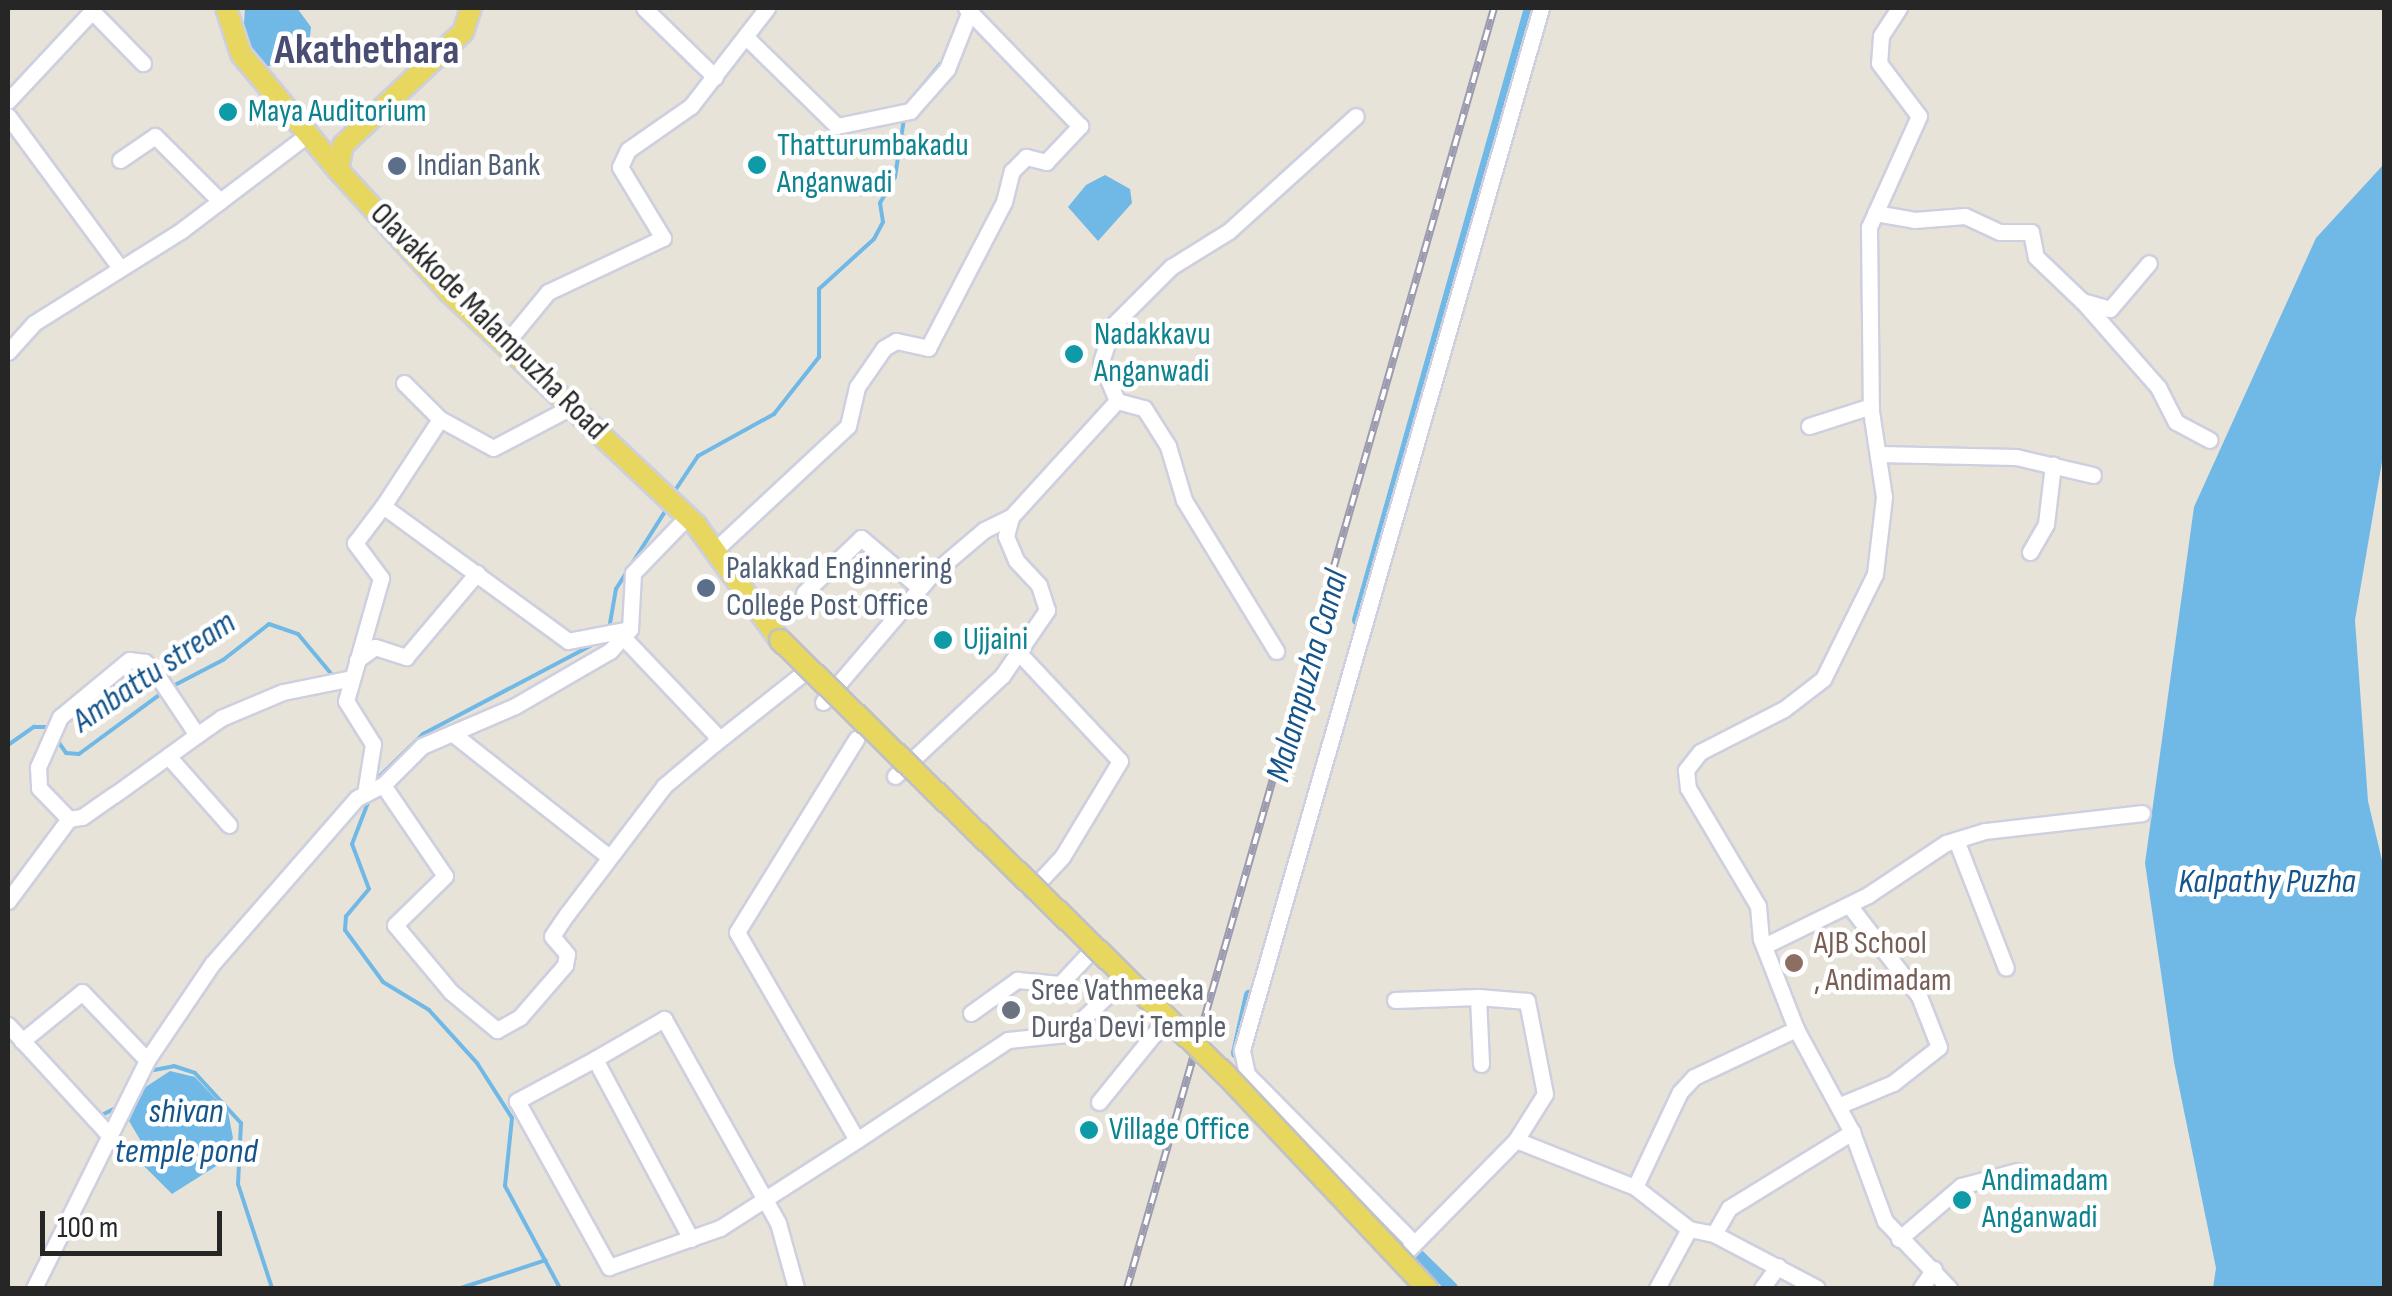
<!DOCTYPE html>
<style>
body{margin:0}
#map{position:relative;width:2392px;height:1296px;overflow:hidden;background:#e8e3d8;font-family:"Sofia Sans Condensed",sans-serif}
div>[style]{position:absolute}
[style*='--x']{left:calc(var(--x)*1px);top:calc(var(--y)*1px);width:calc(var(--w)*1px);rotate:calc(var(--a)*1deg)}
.water>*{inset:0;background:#70b8e6}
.stream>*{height:4px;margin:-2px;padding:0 2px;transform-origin:2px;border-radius:2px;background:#70b8e6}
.canal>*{height:12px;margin:-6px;padding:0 6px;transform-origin:6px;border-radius:6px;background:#70b8e6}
.roads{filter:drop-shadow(2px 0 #cecfdf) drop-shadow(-2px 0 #cecfdf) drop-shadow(0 2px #cecfdf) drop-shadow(0 -2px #cecfdf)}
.minor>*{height:15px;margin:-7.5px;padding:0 7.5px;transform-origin:7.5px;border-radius:7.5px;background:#fff}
.major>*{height:20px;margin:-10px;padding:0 10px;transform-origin:10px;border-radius:10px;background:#e7d75f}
.rail>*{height:8px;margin-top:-4px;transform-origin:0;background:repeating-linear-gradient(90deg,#fff 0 11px,#9c9cb0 0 22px);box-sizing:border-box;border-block:2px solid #9c9cb0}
.bridges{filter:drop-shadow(2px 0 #c2c2c2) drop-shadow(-2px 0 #c2c2c2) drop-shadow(0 2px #c2c2c2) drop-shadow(0 -2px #c2c2c2)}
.major-bridge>*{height:20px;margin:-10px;padding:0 10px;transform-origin:10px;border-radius:10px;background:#e7d75f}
.dots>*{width:28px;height:28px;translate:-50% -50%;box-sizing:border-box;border:5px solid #fff;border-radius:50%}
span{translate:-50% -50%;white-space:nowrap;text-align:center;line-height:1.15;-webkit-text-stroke:9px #fff;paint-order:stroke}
.culture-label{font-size:32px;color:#0d838f}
.left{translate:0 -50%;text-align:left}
.service-label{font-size:32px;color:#4e5e75}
.street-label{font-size:32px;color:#262626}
.education-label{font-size:32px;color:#785e54}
.worship-label{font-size:32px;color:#5b616d}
.water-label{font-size:35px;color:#15558c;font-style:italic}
.district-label{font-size:42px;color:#4a4d73;font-weight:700}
.frame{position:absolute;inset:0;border:10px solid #262626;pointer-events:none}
.scale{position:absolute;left:40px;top:1211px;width:182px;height:45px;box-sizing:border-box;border:5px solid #262626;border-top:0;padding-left:12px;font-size:30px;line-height:35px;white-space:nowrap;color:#262626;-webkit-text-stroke:8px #fff;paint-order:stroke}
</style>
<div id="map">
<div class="water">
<i style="clip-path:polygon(245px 8px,297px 8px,311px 27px,309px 46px,293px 60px,265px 67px,243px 39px)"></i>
<i style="clip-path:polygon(2384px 164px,2384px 450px,2355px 620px,2368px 801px,2384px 869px,2384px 1288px,2213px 1288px,2216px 1268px,2174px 1062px,2145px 863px,2194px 507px,2316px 238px)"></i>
<i style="clip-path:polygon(1105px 175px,1130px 189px,1132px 203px,1098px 241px,1068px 207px,1086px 185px)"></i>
<i style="clip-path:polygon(170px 1071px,195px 1077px,228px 1112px,233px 1138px,221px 1163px,172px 1194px,143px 1165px,145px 1148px,129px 1121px,144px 1088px)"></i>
</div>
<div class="stream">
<i style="--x:913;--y:97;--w:45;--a:-50.4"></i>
<i style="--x:674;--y:492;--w:43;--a:-56.3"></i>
<i style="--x:698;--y:456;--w:87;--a:-28.9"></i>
<i style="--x:774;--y:414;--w:73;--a:-51.7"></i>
<i style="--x:819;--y:357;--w:68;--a:-90"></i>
<i style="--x:819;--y:289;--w:74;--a:-42.3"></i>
<i style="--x:874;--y:239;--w:19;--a:-62"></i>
<i style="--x:883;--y:222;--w:19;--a:-99"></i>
<i style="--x:880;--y:203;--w:30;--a:-60"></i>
<i style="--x:895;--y:177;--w:59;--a:-81.2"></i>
<i style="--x:609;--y:629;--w:41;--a:-80.1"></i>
<i style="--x:616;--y:589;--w:93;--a:-57.7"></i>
<i style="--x:171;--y:687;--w:59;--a:-27.4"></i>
<i style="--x:223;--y:660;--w:58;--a:-38"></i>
<i style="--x:269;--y:624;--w:31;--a:19"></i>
<i style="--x:298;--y:634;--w:56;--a:50.1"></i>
<i style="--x:344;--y:710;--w:26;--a:59"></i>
<i style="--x:57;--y:740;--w:16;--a:55"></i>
<i style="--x:66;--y:753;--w:13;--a:4"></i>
<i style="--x:79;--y:754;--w:104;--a:-36.4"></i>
<i style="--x:8;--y:745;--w:32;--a:-35"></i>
<i style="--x:34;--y:727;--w:16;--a:0"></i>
<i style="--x:375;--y:781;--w:67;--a:-44.4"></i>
<i style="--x:423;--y:734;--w:206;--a:-27.8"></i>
<i style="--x:369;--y:800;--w:47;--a:111.1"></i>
<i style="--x:352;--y:844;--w:48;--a:69.3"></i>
<i style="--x:369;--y:889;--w:35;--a:130"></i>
<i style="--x:346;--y:916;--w:14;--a:94"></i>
<i style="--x:345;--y:930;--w:64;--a:53.8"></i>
<i style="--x:383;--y:982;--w:54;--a:31.3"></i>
<i style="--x:429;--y:1010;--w:72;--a:47.8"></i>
<i style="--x:477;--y:1063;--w:65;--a:57.5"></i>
<i style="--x:512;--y:1118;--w:68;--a:95.9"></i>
<i style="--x:505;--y:1186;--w:116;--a:61.7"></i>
<i style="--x:154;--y:1070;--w:20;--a:-11"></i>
<i style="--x:174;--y:1066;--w:22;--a:18"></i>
<i style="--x:195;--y:1073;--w:68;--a:47.4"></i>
<i style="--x:241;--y:1123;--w:61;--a:92.8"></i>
<i style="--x:238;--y:1184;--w:109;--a:71.9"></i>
<i style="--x:100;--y:1116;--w:18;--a:-27"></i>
<i style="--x:461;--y:1288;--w:89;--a:-18.2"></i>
</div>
<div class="canal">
<i style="--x:1358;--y:620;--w:636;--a:-74.3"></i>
<i style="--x:1237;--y:1053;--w:59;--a:-77.4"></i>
<i style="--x:1404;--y:1241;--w:67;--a:44.4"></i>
</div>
<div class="roads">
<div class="minor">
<i style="--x:644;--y:8;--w:99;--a:44.2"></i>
<i style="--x:1899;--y:8;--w:33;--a:123"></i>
<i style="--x:1881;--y:36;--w:27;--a:94"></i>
<i style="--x:1879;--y:63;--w:66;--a:53"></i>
<i style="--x:1919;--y:116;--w:122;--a:114.2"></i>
<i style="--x:1869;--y:227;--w:184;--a:89.4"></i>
<i style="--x:1871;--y:411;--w:87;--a:81.4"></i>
<i style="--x:1884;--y:497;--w:78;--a:96.7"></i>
<i style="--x:1875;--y:574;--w:117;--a:116.3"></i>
<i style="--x:1823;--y:679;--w:49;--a:142.4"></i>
<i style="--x:1784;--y:709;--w:94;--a:152.9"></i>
<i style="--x:1700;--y:752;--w:23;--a:128"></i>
<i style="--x:1686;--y:770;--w:18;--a:84"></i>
<i style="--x:1688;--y:788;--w:137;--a:59.3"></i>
<i style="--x:1758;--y:906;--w:33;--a:85"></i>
<i style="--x:1761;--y:939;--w:97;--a:68.7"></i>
<i style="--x:1796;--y:1029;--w:117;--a:61.5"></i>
<i style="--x:1852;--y:1132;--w:95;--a:69.7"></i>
<i style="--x:1885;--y:1221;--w:93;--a:46.3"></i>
<i style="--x:746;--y:37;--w:127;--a:44.4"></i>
<i style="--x:837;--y:126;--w:75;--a:-11.6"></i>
<i style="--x:910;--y:111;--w:56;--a:-48.6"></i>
<i style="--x:947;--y:69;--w:62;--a:-68.4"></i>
<i style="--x:8;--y:101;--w:123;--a:-47"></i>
<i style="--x:92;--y:11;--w:73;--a:45.6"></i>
<i style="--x:8;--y:116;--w:189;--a:53.6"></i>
<i style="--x:120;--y:160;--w:42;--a:-34.4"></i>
<i style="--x:155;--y:136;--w:92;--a:45"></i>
<i style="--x:1875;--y:213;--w:40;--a:10"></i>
<i style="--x:1914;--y:220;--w:51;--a:-4.5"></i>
<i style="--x:1965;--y:216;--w:38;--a:25"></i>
<i style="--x:2000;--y:232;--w:31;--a:0"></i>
<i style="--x:2031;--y:232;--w:25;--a:79"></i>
<i style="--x:2036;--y:257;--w:64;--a:43.7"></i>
<i style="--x:2082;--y:301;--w:29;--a:16"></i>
<i style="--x:2110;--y:309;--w:60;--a:-49.7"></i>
<i style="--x:2085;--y:304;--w:111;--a:48.7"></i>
<i style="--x:2158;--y:387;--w:39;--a:63"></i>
<i style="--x:2176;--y:422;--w:38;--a:28"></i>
<i style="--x:506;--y:343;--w:66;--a:-50.5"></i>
<i style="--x:548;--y:292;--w:127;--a:-25.2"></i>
<i style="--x:663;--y:238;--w:83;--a:-121.2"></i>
<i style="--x:620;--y:167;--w:19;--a:-65"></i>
<i style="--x:628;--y:150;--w:77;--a:-34.9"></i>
<i style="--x:691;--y:106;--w:124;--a:-52.2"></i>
<i style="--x:8;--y:352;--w:39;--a:-48"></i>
<i style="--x:34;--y:323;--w:175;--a:-32.1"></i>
<i style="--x:182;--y:230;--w:156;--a:-37.2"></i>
<i style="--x:404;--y:383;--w:51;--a:45"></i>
<i style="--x:1117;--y:401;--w:28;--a:15"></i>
<i style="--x:1144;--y:408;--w:45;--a:57.7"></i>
<i style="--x:1168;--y:446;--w:56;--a:73.5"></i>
<i style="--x:1184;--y:500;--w:177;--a:58.6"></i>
<i style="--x:573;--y:406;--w:90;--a:152.3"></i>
<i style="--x:493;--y:448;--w:60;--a:-151.3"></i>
<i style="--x:440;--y:419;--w:104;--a:123.2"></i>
<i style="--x:383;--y:506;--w:229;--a:36.1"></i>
<i style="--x:568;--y:641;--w:63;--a:-11"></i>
<i style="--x:1809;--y:426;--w:65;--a:-17.9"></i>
<i style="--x:1878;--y:454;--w:138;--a:1.2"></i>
<i style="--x:2016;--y:457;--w:79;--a:13.2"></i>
<i style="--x:716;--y:549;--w:180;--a:-43"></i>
<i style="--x:848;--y:426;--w:40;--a:-77"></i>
<i style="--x:857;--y:387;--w:47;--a:-55.3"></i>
<i style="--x:884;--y:348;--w:14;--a:-30"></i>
<i style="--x:896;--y:341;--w:33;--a:12"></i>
<i style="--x:928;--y:348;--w:165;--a:-62.5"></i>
<i style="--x:1004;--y:202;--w:32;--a:-76"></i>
<i style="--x:1012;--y:171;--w:20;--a:-45"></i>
<i style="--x:1026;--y:157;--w:21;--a:14"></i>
<i style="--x:1046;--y:162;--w:50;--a:-46.6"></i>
<i style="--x:1080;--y:126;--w:164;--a:-134"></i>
<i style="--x:2030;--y:552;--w:32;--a:-60"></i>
<i style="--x:2046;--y:524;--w:60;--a:-83.3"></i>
<i style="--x:804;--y:593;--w:79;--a:-44"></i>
<i style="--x:861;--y:538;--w:77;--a:40.3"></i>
<i style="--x:1020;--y:654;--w:146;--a:46.9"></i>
<i style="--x:1120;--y:761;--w:112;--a:121.1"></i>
<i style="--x:1062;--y:857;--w:45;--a:133.2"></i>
<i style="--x:357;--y:660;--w:22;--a:-36"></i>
<i style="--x:375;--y:647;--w:33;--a:18"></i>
<i style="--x:406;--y:657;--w:110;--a:-49.8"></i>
<i style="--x:823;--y:702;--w:167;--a:-49.6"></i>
<i style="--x:931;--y:575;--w:70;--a:-40.3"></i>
<i style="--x:984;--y:530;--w:30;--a:-26"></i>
<i style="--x:1011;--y:517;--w:157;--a:-47.6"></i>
<i style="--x:1117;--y:401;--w:42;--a:-112.3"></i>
<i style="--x:1101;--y:362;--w:39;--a:-72"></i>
<i style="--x:1113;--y:325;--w:82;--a:-45"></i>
<i style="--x:1171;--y:267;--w:68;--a:-31.8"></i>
<i style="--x:1229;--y:231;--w:171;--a:-42.2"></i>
<i style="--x:452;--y:733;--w:200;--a:38.3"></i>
<i style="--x:197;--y:735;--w:72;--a:-123.7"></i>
<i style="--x:157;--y:675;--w:18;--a:-133"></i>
<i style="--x:145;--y:662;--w:16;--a:-173"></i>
<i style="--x:129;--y:660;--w:89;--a:140.4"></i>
<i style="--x:60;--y:717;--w:55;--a:113.7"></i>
<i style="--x:38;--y:767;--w:21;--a:87"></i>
<i style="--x:39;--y:788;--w:43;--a:45.9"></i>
<i style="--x:69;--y:819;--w:13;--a:-9"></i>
<i style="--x:82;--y:817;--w:39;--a:-35"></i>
<i style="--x:114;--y:795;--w:67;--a:-35.8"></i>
<i style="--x:168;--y:756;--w:36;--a:-36"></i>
<i style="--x:197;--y:735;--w:29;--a:-35"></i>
<i style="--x:221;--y:718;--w:67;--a:-22.8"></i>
<i style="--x:283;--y:692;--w:70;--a:-11.5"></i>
<i style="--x:715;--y:743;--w:111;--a:-38.4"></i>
<i style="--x:168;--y:756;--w:92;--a:48.5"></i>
<i style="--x:895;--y:776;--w:146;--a:-43.1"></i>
<i style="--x:1002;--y:676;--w:80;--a:-55.7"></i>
<i style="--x:1047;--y:610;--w:26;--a:-108"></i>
<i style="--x:1039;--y:585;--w:34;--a:-133"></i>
<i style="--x:1016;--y:560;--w:26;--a:-113"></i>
<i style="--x:1006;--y:536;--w:20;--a:-75"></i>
<i style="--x:383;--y:785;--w:110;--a:55.7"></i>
<i style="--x:445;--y:876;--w:70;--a:135.6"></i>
<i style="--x:395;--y:925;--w:87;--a:50.1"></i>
<i style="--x:451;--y:992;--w:60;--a:39.6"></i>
<i style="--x:497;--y:1030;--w:26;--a:-29"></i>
<i style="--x:520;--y:1017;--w:69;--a:-49.1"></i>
<i style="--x:565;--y:965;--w:11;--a:-80"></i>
<i style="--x:567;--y:954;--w:23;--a:-130"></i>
<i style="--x:552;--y:936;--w:27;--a:-56"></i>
<i style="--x:567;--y:914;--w:161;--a:-52.8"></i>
<i style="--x:664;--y:786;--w:67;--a:-40.1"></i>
<i style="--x:715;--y:743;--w:8;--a:-83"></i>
<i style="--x:716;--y:735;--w:135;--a:-133.5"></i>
<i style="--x:365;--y:794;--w:51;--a:-80.9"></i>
<i style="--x:373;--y:744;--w:51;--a:-122.1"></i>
<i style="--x:346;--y:701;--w:128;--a:-74.1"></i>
<i style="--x:381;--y:578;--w:44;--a:-126.6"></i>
<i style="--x:355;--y:543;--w:46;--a:-52.9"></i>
<i style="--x:1956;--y:840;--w:137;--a:68.7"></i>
<i style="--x:8;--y:901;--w:102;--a:-53.4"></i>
<i style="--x:1764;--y:946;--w:116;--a:-26.1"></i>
<i style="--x:1868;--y:895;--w:94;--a:-33.7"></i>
<i style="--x:1946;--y:843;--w:41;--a:-17.1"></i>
<i style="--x:1985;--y:831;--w:158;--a:-6.5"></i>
<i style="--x:1395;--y:1000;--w:83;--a:-2.1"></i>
<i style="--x:971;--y:1013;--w:57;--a:-35.7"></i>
<i style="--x:1017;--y:980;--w:43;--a:5.3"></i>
<i style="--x:1060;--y:984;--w:42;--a:-46.9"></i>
<i style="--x:8;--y:1025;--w:151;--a:47.4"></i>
<i style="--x:22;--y:1041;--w:77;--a:-39.2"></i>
<i style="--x:82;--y:992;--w:94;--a:46.3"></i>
<i style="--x:595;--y:1059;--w:89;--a:151.7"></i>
<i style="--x:517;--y:1101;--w:190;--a:61"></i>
<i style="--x:609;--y:1267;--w:118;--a:-19.4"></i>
<i style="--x:720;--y:1228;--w:163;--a:-32.7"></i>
<i style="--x:857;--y:1140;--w:240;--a:-120"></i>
<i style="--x:737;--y:932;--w:227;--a:-58.3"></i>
<i style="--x:1099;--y:1102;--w:95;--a:-51"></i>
<i style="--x:1838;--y:1106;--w:60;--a:-22.7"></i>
<i style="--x:1893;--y:1083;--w:58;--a:-38"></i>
<i style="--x:1939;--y:1047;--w:55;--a:-111.4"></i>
<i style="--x:1919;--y:996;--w:115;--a:-127.6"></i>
<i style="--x:857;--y:1140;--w:181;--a:-33.5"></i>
<i style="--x:1008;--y:1040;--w:59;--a:-5.8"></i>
<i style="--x:1067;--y:1034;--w:71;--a:-43.9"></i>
<i style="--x:1516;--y:1140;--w:128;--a:21.6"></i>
<i style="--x:1635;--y:1187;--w:68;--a:37.9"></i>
<i style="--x:1689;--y:1229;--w:25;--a:11"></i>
<i style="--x:1714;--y:1234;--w:116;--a:27.7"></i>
<i style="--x:1635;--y:1187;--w:105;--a:-64.7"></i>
<i style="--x:1680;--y:1092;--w:21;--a:-47"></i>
<i style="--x:1694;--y:1077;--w:113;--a:-25.2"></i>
<i style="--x:1714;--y:1234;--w:30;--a:-60"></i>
<i style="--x:1729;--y:1208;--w:145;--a:-31.7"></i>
<i style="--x:691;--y:1239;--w:204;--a:-118.1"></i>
<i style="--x:595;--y:1059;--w:80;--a:-30.1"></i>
<i style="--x:664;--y:1019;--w:234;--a:60.8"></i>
<i style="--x:778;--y:1223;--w:67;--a:74.5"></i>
<i style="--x:1899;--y:1239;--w:82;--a:-40.5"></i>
<i style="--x:1961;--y:1186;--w:58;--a:-15"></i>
<i style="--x:1414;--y:1243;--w:238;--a:-134.7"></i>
<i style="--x:1247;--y:1074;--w:25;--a:-102"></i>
<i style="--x:1242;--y:1050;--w:1084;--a:-73.99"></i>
<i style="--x:1407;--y:1251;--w:156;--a:-45.5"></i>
<i style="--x:1516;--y:1140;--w:54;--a:-57.8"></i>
<i style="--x:1545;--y:1094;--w:95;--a:-101"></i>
<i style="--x:1527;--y:1001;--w:49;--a:-175.3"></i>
<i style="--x:1478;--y:997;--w:67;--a:87.4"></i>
<i style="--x:34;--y:1288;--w:254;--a:-63.6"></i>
<i style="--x:147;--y:1060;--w:116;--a:-55.9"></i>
<i style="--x:212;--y:964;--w:220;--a:-48.9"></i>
<i style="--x:357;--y:798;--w:29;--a:-27"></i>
<i style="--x:383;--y:785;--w:55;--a:-45"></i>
<i style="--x:422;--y:746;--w:101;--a:-23.3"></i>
<i style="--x:515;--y:706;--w:110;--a:-30.1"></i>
<i style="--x:610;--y:651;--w:30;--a:-48"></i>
<i style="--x:630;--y:629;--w:56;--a:-86.9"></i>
<i style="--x:633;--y:573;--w:78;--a:-46"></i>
<i style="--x:1657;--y:1288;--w:67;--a:-61.5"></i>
<i style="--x:1762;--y:1288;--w:27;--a:-54"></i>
<i style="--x:1921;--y:1288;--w:23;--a:-56"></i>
</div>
<div class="major">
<i style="--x:226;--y:8;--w:48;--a:71.9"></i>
<i style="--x:241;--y:54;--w:151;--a:50.1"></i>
<i style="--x:471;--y:8;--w:25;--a:108"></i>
<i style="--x:463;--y:32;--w:165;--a:136.7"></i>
<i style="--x:343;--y:145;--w:25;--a:101"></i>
<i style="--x:338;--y:170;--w:165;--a:47.7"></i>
<i style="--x:449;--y:292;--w:340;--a:43.3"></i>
<i style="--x:696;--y:525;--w:142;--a:53.9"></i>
</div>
</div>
<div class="rail">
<i style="--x:1127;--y:1288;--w:1332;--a:-74"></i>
</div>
<div class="bridges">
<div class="major-bridge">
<i style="--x:780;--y:640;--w:623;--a:44.28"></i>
<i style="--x:1226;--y:1075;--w:293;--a:46.7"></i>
</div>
</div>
<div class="dots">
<i style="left:228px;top:112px;background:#0f9aa8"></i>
<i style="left:757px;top:165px;background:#0f9aa8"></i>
<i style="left:397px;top:166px;background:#5c6f8a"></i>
<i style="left:1074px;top:354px;background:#0f9aa8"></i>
<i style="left:706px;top:588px;background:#5c6f8a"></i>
<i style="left:943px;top:640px;background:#0f9aa8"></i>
<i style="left:1794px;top:963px;background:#8d6e63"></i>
<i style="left:1011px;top:1010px;background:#6b7280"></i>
<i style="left:1089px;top:1130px;background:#0f9aa8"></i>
<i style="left:1962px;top:1200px;background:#0f9aa8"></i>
</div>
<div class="culture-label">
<span class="left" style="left:248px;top:112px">Maya Auditorium</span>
<span class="left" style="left:777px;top:165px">Thatturumbakadu<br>Anganwadi</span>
<span class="left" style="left:1094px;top:354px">Nadakkavu<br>Anganwadi</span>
<span class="left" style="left:963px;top:640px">Ujjaini</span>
<span class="left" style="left:1109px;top:1130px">Village Office</span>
<span class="left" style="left:1982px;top:1200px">Andimadam<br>Anganwadi</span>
</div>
<div class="service-label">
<span class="left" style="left:417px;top:166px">Indian Bank</span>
<span class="left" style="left:726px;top:588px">Palakkad Enginnering<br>College Post Office</span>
</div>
<div class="street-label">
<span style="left:488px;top:322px;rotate:45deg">Olavakkode Malampuzha Road</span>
</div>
<div class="education-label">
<span class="left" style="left:1814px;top:963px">AJB School<br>, Andimadam</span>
</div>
<div class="worship-label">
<span class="left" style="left:1031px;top:1010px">Sree Vathmeeka<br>Durga Devi Temple</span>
</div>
<div class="water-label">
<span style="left:154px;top:672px;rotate:-34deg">Ambattu stream</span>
<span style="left:1308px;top:676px;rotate:-74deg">Malampuzha Canal</span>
<span style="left:2267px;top:882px">Kalpathy Puzha</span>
<span style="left:186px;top:1132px">shivan<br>temple pond</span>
</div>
<div class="district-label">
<span style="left:367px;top:51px">Akathethara</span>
</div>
<div class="frame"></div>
<div class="scale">100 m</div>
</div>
